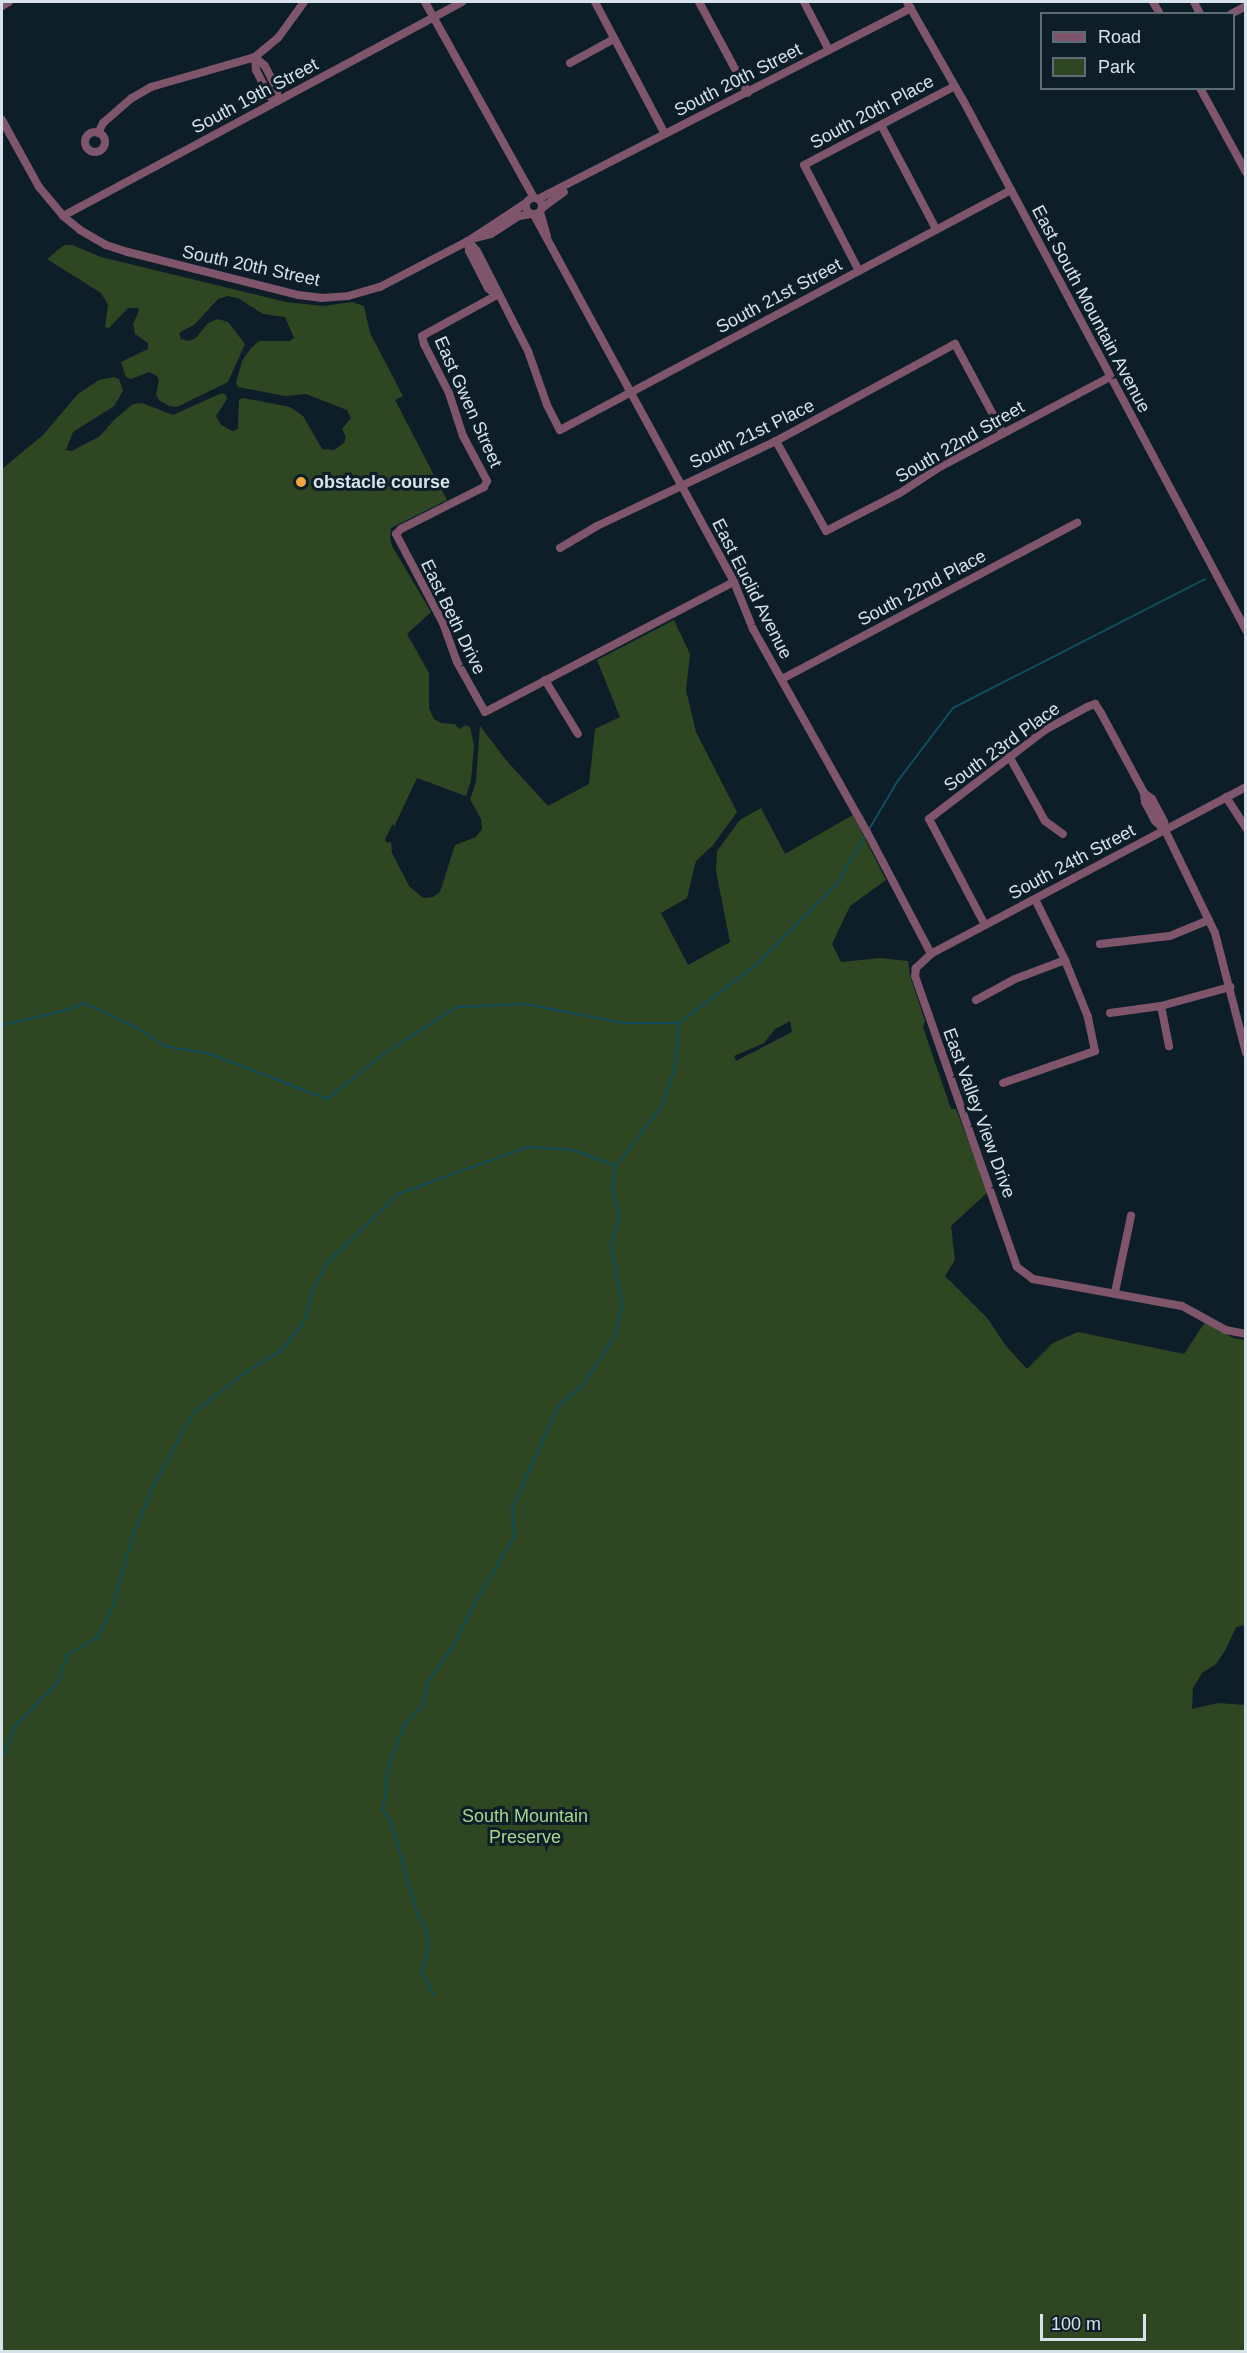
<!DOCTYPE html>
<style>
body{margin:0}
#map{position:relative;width:1247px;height:2353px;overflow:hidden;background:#0e1e29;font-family:Arial,sans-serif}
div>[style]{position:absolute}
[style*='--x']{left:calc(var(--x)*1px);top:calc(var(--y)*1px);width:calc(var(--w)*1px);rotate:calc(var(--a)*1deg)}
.green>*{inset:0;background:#2f4622}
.stream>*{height:2px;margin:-1px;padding:0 1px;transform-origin:1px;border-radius:1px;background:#114d5d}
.street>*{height:8px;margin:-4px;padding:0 4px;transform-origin:4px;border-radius:4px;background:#7f556b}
.street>.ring{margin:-4px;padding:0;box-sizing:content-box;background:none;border:8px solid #7f556b;border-radius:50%}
.dots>*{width:16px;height:16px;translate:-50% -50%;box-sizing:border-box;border:3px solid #0e1e29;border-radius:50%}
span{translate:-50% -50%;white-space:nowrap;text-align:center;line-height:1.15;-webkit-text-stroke:6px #0e1e29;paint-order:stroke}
.street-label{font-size:18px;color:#d7e2ea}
.poi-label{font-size:18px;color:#d7e2ea;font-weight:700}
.left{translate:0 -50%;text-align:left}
.park-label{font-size:18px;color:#a7d68d}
.frame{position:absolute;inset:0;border:3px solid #d7e2ea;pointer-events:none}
.legend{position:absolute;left:1040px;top:12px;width:195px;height:78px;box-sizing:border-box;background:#0e1e29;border:2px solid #5e6c76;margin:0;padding:8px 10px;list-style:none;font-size:18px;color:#d7e2ea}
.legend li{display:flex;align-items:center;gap:12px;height:30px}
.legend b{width:30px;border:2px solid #5e6c76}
.scale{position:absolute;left:1040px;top:2314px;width:106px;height:27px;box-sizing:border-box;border:3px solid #d7e2ea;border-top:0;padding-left:8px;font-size:18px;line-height:21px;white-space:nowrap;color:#d7e2ea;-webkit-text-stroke:4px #0e1e29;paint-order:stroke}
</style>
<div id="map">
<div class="green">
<i style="clip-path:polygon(evenodd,64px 245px,72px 245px,101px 257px,286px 302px,323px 306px,352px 302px,364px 306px,370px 333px,403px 396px,395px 400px,447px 500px,391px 528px,390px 537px,392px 546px,431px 612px,407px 634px,429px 673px,429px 708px,434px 719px,441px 723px,455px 724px,459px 729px,466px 725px,470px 727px,474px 745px,471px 780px,466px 796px,417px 778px,394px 827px,393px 824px,385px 839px,387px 843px,391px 842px,392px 853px,409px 886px,423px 898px,433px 897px,440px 892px,455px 845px,476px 837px,482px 829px,481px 819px,470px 799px,476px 782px,480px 726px,506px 760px,548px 806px,589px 784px,595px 729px,620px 717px,597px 660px,674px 620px,690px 654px,686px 690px,696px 732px,737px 812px,713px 845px,696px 861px,687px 898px,661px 913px,688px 965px,730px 942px,716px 871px,717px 851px,740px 820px,761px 808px,785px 854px,853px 815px,886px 880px,850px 906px,832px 944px,841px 962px,880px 958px,908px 961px,910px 976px,925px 1021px,923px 1027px,951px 1109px,956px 1109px,988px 1192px,951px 1226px,955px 1260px,945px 1276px,988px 1319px,1006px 1346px,1027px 1369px,1053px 1343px,1078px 1332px,1184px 1354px,1205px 1322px,1233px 1338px,1245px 1340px,1245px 1625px,1236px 1627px,1226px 1649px,1216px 1664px,1202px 1673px,1193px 1688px,1192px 1709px,1218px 1703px,1245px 1705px,1246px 2351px,2px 2352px,2px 469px,43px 435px,78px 394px,99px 380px,114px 377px,119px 379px,123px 391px,114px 406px,73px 432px,66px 450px,72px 451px,100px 436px,115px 419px,133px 404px,142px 403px,173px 415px,222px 393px,226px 395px,227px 399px,216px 416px,221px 425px,232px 431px,238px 429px,239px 400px,243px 398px,290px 407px,303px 416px,322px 449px,334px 450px,344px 443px,346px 437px,342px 429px,351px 418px,347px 410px,306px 394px,285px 396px,238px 387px,236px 383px,242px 361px,251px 348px,259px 341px,290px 341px,294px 338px,285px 317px,263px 314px,238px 298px,228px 296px,218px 299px,195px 324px,179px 333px,181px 339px,189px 341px,196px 338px,208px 323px,218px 319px,228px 322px,245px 344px,228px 382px,177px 407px,169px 406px,159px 400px,156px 394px,159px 381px,157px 376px,149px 372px,131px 379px,126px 377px,121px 362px,148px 349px,148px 343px,135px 334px,133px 324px,139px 311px,138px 308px,128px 308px,109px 328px,105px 327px,108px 305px,101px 293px,47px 259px,64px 245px,790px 1021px,792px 1032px,736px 1061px,734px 1056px,764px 1043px,775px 1029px,790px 1021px)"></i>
</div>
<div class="stream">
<i style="--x:868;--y:831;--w:57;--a:-59.4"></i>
<i style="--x:897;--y:782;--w:93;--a:-52.9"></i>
<i style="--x:953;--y:708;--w:283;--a:-27.1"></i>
<i style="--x:2;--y:1025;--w:67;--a:-13"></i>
<i style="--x:67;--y:1010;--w:18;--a:-22"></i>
<i style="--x:84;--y:1003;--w:57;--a:24.8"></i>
<i style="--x:136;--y:1027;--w:34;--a:34"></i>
<i style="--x:164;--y:1046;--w:47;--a:9.9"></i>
<i style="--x:210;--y:1054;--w:125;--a:21"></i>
<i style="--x:327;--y:1099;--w:74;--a:-38.4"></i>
<i style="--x:385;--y:1053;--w:85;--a:-32.6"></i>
<i style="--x:457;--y:1007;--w:68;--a:-2.5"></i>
<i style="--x:525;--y:1004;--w:100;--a:11"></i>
<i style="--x:623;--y:1023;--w:56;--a:0"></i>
<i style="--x:679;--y:1023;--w:98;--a:-37.1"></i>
<i style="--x:757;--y:964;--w:112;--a:-45"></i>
<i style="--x:836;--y:885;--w:57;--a:-59.4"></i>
<i style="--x:2;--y:1759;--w:35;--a:-68"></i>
<i style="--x:15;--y:1726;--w:63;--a:-45.6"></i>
<i style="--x:59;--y:1681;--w:27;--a:-73"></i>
<i style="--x:67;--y:1655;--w:36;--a:-30"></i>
<i style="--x:98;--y:1637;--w:31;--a:-63"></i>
<i style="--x:112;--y:1609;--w:77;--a:-74.2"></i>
<i style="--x:133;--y:1535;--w:52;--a:-67.4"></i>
<i style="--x:153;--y:1487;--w:84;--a:-61.6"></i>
<i style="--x:193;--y:1413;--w:67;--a:-37.7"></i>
<i style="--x:246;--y:1372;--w:41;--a:-31"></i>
<i style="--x:281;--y:1351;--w:35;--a:-51"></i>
<i style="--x:303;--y:1324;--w:38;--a:-73"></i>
<i style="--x:314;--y:1288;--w:28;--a:-63"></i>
<i style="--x:327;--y:1263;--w:99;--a:-44.2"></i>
<i style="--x:398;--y:1194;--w:137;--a:-20"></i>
<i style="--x:527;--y:1147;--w:46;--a:3.7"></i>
<i style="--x:573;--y:1150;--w:46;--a:20.4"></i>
<i style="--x:616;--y:1166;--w:76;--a:-52.5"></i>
<i style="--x:662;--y:1106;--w:39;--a:-71"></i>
<i style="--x:675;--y:1069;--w:46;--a:-85"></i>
<i style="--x:434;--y:1995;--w:25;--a:-119"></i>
<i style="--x:422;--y:1973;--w:26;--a:-77"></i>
<i style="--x:428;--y:1948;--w:17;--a:-93"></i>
<i style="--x:427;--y:1931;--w:21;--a:-119"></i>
<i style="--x:417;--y:1913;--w:95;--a:-105.9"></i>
<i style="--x:391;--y:1822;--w:14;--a:-124"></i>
<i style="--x:383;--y:1810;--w:41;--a:-83"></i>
<i style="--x:388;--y:1769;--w:47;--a:-70"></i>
<i style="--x:404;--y:1725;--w:27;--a:-45"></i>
<i style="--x:423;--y:1706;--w:23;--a:-80"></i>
<i style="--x:427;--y:1683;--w:49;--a:-55"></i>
<i style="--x:455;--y:1643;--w:49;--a:-63.4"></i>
<i style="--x:477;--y:1599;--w:72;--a:-59.2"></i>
<i style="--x:514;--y:1537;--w:28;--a:-94"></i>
<i style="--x:512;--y:1509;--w:113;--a:-65.9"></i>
<i style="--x:558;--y:1406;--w:31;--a:-40"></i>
<i style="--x:582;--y:1386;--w:59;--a:-56.9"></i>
<i style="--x:614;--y:1337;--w:32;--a:-76"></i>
<i style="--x:622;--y:1306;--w:63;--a:-100.1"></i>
<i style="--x:611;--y:1244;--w:28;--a:-73"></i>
<i style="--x:619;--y:1217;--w:33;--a:-102"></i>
<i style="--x:612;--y:1185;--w:19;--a:-78"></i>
</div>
<div class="street">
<i style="--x:425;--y:2;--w:224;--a:60.9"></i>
<i style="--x:595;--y:2;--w:149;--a:62.1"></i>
<i style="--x:699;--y:2;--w:103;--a:61.7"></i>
<i style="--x:804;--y:2;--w:54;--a:62.5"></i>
<i style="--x:907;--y:2;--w:113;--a:60.3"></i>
<i style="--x:963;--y:100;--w:601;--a:61.9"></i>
<i style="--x:1153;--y:2;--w:14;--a:60"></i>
<i style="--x:1194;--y:2;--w:13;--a:63"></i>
<i style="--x:2;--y:6;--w:8;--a:-30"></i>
<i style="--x:1231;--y:14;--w:17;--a:-28"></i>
<i style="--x:255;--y:57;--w:13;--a:86"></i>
<i style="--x:256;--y:70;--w:29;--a:63"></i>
<i style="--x:269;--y:96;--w:9;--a:32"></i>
<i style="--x:255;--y:57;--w:13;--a:42"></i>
<i style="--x:265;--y:66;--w:27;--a:63"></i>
<i style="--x:277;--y:90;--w:11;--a:90"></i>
<i style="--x:570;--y:63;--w:50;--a:-28.6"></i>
<i style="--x:1200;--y:88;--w:96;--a:61.3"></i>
<i style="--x:2;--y:120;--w:77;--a:61.1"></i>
<i style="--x:39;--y:187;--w:38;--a:50"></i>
<i style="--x:63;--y:216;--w:22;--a:39"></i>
<i style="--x:80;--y:230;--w:30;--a:30"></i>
<i style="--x:106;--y:245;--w:23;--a:18"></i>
<i style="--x:128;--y:252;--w:175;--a:14.2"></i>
<i style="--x:298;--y:295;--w:23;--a:7"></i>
<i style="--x:321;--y:298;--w:27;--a:-4"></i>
<i style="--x:348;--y:296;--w:33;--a:-16"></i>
<i style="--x:380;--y:287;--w:99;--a:-27.6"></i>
<i style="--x:468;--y:241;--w:69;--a:-33.2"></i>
<i style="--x:881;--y:125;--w:118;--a:62.1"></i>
<i class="ring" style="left:85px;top:132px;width:12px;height:12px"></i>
<i style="--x:98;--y:133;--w:11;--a:-63"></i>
<i style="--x:103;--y:123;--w:38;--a:-41"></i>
<i style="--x:132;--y:98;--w:22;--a:-30"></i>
<i style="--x:151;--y:87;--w:108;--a:-16.1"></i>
<i style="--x:255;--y:57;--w:30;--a:-40"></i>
<i style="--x:278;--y:38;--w:44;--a:-54.2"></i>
<i class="ring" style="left:526px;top:198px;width:8px;height:8px"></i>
<i style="--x:538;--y:199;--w:419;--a:-27.1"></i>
<i style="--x:542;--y:208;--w:27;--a:-36"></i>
<i style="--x:540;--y:212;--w:25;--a:74"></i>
<i style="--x:534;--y:215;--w:418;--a:61.4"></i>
<i style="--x:734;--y:582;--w:51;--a:68"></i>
<i style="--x:753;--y:629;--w:233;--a:60.7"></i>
<i style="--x:867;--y:832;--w:138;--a:62.3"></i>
<i style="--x:63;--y:216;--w:453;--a:-28.2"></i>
<i style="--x:475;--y:238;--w:16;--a:-14"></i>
<i style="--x:491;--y:234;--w:33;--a:-33"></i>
<i style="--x:519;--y:216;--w:12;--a:-9"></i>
<i style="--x:468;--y:241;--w:13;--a:48"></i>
<i style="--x:477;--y:251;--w:112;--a:63"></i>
<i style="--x:528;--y:351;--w:57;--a:70.6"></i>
<i style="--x:547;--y:405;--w:28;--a:63"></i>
<i style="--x:560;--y:430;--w:511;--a:-28.02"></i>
<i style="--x:468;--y:241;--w:10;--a:84"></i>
<i style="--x:469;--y:251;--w:42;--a:62.8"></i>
<i style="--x:488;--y:288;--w:11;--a:41"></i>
<i style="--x:859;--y:271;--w:119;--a:-117.4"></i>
<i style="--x:804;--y:165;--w:168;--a:-27.6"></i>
<i style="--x:497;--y:295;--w:85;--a:151.3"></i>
<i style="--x:422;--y:336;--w:8;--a:76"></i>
<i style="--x:424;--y:344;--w:55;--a:63"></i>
<i style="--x:449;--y:393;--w:45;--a:72"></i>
<i style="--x:463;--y:436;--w:51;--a:61.9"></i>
<i style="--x:487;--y:481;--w:7;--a:117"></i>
<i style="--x:484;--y:487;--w:93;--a:153.2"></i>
<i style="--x:401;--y:529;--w:7;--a:135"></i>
<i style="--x:396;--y:534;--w:101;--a:62.2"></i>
<i style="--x:443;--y:623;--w:41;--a:70.3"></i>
<i style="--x:457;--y:662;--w:57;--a:60.8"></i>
<i style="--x:485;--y:712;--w:281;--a:-27.6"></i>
<i style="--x:776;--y:441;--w:103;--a:60.9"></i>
<i style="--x:826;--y:531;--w:83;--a:-27.2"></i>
<i style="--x:900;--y:493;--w:45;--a:-33.3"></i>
<i style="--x:938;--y:468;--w:195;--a:-27.9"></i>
<i style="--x:560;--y:548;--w:43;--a:-30.7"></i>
<i style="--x:597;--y:526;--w:198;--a:-25.4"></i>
<i style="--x:776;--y:441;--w:204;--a:-28.5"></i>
<i style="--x:955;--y:344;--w:101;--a:61.7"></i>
<i style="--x:782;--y:679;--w:334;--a:-27.9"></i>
<i style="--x:545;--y:680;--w:63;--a:58.6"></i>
<i style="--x:1009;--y:756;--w:74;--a:61"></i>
<i style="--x:1045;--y:821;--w:22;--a:36"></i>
<i style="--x:1246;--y:787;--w:357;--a:152.1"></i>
<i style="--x:931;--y:954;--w:21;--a:137"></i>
<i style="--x:916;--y:968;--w:8;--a:97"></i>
<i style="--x:915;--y:976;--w:308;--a:70.7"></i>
<i style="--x:1017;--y:1267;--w:20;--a:37"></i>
<i style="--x:1033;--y:1279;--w:151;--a:10.3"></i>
<i style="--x:1182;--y:1306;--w:50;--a:28.6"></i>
<i style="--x:1226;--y:1330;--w:20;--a:11"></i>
<i style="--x:1144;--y:793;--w:10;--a:37"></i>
<i style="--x:1152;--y:799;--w:26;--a:62"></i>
<i style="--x:1164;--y:822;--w:8;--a:83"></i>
<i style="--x:1165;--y:830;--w:114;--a:64.1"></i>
<i style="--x:1215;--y:933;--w:124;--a:75.5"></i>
<i style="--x:1226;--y:797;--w:37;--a:57"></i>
<i style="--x:985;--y:925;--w:120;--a:-117.8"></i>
<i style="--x:929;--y:819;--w:146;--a:-37.5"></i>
<i style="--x:1045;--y:730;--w:48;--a:-28.7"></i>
<i style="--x:1087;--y:707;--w:9;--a:-21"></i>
<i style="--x:1095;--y:704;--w:11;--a:56"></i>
<i style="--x:1101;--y:713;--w:91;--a:61.7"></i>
<i style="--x:1144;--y:793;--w:9;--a:84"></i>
<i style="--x:1145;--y:802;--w:21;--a:62"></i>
<i style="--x:1155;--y:821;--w:13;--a:42"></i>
<i style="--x:1100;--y:944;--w:70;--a:-6.5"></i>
<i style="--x:1170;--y:936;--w:42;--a:-22.3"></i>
<i style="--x:976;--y:1000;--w:44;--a:-28.3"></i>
<i style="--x:1015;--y:979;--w:53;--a:-20.8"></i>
<i style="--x:1161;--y:1006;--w:41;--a:78.7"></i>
<i style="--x:1110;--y:1013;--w:51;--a:-7.8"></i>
<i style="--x:1161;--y:1006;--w:72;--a:-15.4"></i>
<i style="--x:1003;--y:1083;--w:97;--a:-19.2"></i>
<i style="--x:1095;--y:1051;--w:35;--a:-102"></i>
<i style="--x:1088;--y:1017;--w:61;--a:-112"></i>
<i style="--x:1065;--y:960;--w:68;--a:-116.2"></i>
<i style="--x:1115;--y:1292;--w:78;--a:-78.1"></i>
</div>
<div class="dots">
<i style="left:301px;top:482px;background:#f1a63f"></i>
</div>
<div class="street-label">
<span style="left:738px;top:80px;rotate:-27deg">South 20th Street</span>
<span style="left:255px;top:96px;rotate:-28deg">South 19th Street</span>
<span style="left:872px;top:112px;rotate:-28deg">South 20th Place</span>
<span style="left:251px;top:266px;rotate:12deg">South 20th Street</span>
<span style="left:779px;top:296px;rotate:-28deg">South 21st Street</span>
<span style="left:1091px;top:309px;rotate:62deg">East South Mountain Avenue</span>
<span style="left:468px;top:402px;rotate:66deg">East Gwen Street</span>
<span style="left:752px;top:434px;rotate:-26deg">South 21st Place</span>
<span style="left:960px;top:442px;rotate:-30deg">South 22nd Street</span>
<span style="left:922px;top:588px;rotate:-28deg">South 22nd Place</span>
<span style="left:752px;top:589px;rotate:63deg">East Euclid Avenue</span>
<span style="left:453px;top:617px;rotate:64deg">East Beth Drive</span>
<span style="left:1002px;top:747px;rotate:-36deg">South 23rd Place</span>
<span style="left:1072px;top:862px;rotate:-28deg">South 24th Street</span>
<span style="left:979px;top:1113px;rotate:70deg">East Valley View Drive</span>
</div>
<div class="poi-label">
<span class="left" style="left:313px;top:482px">obstacle course</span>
</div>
<div class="park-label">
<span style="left:525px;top:1827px">South Mountain<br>Preserve</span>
</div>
<div class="frame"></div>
<ul class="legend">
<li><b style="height:8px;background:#7f556b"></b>Road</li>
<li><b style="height:16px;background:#2f4622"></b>Park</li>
</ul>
<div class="scale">100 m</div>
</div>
